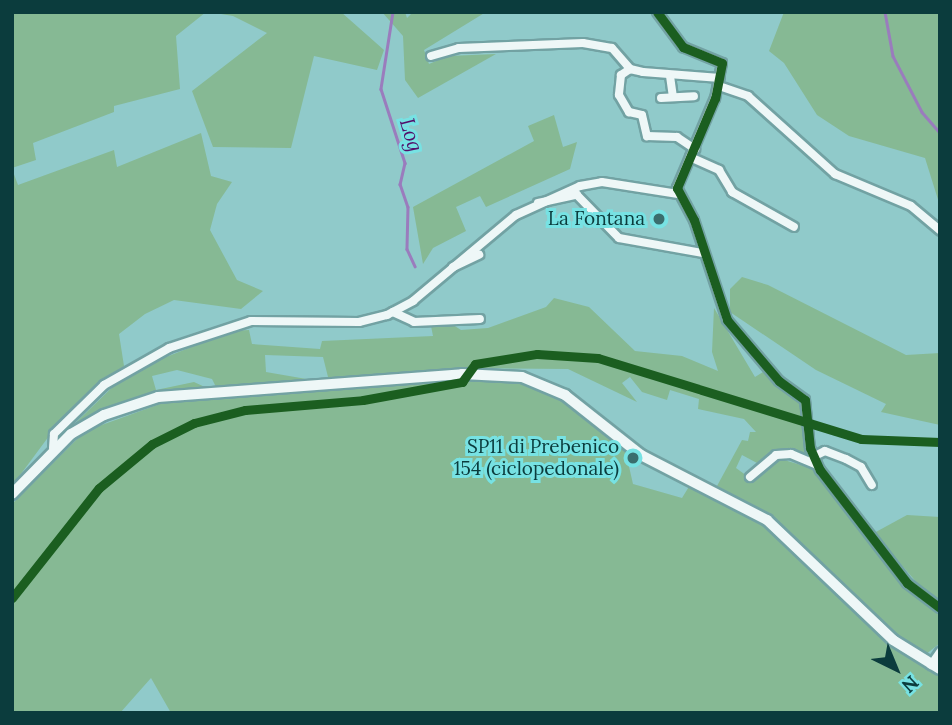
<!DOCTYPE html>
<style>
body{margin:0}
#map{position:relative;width:952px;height:725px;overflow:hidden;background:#90caca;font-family:Lora,serif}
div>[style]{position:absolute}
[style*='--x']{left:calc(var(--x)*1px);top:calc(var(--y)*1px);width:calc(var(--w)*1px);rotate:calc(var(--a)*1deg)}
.green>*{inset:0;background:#86b994}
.stream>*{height:2.5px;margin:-1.25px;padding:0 1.25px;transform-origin:1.25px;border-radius:1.25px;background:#9a7cbd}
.roads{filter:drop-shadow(2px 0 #72a2a3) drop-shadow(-2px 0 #72a2a3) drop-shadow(0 2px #72a2a3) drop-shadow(0 -2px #72a2a3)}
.minor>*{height:8px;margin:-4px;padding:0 4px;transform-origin:4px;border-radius:4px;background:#eef7f7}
.major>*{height:10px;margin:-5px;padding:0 5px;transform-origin:5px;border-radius:5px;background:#eef7f7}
.cycleway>*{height:9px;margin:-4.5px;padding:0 4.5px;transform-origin:4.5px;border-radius:4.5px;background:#1b5e20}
.dots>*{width:19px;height:19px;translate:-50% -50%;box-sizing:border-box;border:4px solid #77e2e3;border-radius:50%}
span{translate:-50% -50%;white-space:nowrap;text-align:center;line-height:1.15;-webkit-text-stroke:6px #77e2e3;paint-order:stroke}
.poi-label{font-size:19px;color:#0b3c3d}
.right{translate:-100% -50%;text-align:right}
.water-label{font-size:21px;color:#530f69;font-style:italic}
.frame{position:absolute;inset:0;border:14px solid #0b3c3d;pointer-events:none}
.north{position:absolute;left:861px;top:634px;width:70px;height:70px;-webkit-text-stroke:5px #77e2e3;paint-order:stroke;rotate:137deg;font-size:19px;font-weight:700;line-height:28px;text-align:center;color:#0b3c3d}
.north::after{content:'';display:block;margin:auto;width:24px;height:32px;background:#0b3c3d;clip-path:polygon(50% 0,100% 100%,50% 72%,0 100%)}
</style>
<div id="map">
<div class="green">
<i style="clip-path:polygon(12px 12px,206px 12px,176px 36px,180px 89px,114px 106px,114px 112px,33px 143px,36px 160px,12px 168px)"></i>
<i style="clip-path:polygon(209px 12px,341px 12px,384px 50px,377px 70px,314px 56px,291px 148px,213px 147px,192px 91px,267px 33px,233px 16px)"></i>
<i style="clip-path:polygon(382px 12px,405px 12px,407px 18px,413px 12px,486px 12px,424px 50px,429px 64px,448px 56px,496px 54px,418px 98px,405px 80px,403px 36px)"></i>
<i style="clip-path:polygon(784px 12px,940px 12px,940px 206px,925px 158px,849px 136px,817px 115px,784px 63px,769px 51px)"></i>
<i style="clip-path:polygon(554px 115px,563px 147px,577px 142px,570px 169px,486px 207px,480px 196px,456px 207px,466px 231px,433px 248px,423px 264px,413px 207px,534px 141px,528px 126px)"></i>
<i style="clip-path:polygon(201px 133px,211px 176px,232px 182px,217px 204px,210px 230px,237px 280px,263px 291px,241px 309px,174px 300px,145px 314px,119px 334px,124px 366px,55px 428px,12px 486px,12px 169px,18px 185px,114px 150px,117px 167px)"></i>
<i style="clip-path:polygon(742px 277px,768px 285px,906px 355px,940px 353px,940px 425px,881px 412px,886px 404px,816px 370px,730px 312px,730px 289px)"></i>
<i style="clip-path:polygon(554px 298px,589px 307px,635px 351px,682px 356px,718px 371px,712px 352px,714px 308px,755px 377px,763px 372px,803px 405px,806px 418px,809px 458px,791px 450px,772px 451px,757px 463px,742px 455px,736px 468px,754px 481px,781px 459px,814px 469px,892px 573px,940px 613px,940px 643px,925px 655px,907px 645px,792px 535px,717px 486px,742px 440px,748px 441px,750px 432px,756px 432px,744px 419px,698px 409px,699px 399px,670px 390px,667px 400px,642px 392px,630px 377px,622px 383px,637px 402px,568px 369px,471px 368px,329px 381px,323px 357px,265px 355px,266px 372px,318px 381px,216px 387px,212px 379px,177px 370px,152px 376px,156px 390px,194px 382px,207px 388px,121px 403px,61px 437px,128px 372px,232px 331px,249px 330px,252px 344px,320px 349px,322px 341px,433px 336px,431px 326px,450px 323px,461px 330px,488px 328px,546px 307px)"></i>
<i style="clip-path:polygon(471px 378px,526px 384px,555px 396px,625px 449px,633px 484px,682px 498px,690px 485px,761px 524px,798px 553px,885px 640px,940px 676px,940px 713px,171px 713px,151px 678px,120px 713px,12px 713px,12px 504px,85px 431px,171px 400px)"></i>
<i style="clip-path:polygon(907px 515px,940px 517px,940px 602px,924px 591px,874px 533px)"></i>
</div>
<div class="stream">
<i style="--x:393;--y:12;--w:78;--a:98.9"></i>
<i style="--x:381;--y:89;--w:78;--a:72"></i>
<i style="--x:405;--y:163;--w:22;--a:103"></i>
<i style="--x:400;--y:184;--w:24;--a:71"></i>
<i style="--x:408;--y:207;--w:42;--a:91.4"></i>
<i style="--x:407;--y:249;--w:19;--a:65"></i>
<i style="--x:885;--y:12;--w:45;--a:79.7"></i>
<i style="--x:893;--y:56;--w:63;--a:62.6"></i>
<i style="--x:922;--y:112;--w:28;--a:49"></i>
</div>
<div class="roads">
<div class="minor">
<i style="--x:657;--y:12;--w:44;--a:53.4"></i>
<i style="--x:683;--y:47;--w:42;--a:22.3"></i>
<i style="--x:722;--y:63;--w:36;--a:101"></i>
<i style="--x:715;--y:98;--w:98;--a:112.9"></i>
<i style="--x:677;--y:188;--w:36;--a:62"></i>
<i style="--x:694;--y:220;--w:105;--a:71.7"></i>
<i style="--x:727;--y:320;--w:80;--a:49.6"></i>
<i style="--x:779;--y:381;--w:32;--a:36"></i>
<i style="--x:805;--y:400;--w:48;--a:84.1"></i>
<i style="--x:810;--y:448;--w:24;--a:66"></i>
<i style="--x:820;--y:470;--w:143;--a:52.4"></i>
<i style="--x:907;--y:583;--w:41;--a:37.1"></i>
<i style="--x:431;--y:56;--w:29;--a:-16"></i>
<i style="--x:459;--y:48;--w:124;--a:-2.3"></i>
<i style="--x:583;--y:43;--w:29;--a:10"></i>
<i style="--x:612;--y:48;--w:28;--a:49"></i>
<i style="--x:630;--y:69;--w:13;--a:13"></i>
<i style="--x:643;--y:72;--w:77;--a:4.5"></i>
<i style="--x:630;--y:69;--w:11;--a:146"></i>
<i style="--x:621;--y:75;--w:20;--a:96"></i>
<i style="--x:619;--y:95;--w:20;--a:60"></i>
<i style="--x:629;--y:112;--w:13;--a:13"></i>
<i style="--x:642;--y:115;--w:22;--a:77"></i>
<i style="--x:647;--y:136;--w:30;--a:2"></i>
<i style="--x:677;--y:137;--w:22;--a:34"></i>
<i style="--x:670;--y:76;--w:21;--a:82"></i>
<i style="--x:719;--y:86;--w:31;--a:19"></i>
<i style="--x:748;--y:96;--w:117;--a:41.9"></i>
<i style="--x:835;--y:174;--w:82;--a:22.8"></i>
<i style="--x:911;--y:206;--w:38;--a:40"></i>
<i style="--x:661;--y:98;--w:33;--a:-3"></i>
<i style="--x:690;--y:157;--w:32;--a:24"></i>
<i style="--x:719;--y:170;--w:26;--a:59"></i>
<i style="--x:732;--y:192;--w:71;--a:29.4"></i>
<i style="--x:538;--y:203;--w:40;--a:-12"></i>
<i style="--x:577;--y:195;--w:60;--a:45.7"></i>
<i style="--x:619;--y:238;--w:84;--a:10.2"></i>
<i style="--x:453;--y:267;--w:29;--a:-25"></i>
<i style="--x:393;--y:312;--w:23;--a:25"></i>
<i style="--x:414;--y:322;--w:66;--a:-2.6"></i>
<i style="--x:53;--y:448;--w:14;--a:-86"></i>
<i style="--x:54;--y:434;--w:70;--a:-44.4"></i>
<i style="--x:104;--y:385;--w:75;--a:-29.6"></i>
<i style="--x:169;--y:348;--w:86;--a:-18.2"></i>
<i style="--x:251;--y:321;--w:108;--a:0.5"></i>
<i style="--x:359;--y:322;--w:29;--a:-14"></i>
<i style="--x:387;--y:315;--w:30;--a:-28"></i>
<i style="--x:413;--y:301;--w:134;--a:-39.9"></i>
<i style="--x:516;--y:215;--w:70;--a:-24.4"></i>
<i style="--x:580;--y:186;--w:22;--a:-10"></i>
<i style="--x:602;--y:182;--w:77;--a:9"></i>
<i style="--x:813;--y:457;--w:13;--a:-27"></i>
<i style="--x:825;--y:451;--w:22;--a:21"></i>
<i style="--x:846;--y:459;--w:17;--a:28"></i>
<i style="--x:861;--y:467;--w:21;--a:59"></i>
<i style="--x:750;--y:477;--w:34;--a:-40"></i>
<i style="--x:776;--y:455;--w:15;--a:-4"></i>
<i style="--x:791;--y:454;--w:28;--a:23"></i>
<i style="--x:931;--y:665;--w:16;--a:-55"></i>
</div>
<div class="major">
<i style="--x:12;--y:494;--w:84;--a:-45.5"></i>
<i style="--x:71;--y:434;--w:38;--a:-30"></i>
<i style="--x:104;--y:415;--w:57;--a:-18.4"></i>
<i style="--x:158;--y:397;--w:305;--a:-4.3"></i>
<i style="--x:462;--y:374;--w:60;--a:2.9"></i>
<i style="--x:522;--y:377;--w:47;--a:22.7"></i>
<i style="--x:565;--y:395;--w:97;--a:38.3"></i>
<i style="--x:641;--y:455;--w:142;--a:27.3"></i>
<i style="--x:767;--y:520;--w:174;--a:43.6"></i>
<i style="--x:893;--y:640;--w:55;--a:31.7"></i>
</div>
</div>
<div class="cycleway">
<i style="--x:657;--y:12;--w:44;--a:53.4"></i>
<i style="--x:683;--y:47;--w:42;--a:22.3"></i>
<i style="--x:722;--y:63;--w:36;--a:101"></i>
<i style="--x:715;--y:98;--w:98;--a:112.9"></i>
<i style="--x:677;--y:188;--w:36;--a:62"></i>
<i style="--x:694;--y:220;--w:105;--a:71.7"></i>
<i style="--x:727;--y:320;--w:80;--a:49.6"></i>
<i style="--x:779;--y:381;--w:32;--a:36"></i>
<i style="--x:805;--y:400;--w:48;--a:84.1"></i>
<i style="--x:810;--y:448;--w:24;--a:66"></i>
<i style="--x:820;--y:470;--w:143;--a:52.4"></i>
<i style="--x:907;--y:583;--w:41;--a:37.1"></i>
<i style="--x:12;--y:598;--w:140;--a:-51.7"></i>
<i style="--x:99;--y:488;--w:69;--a:-39.7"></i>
<i style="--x:152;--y:444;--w:47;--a:-26.6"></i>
<i style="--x:194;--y:423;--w:53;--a:-14.3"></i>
<i style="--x:245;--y:410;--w:118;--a:-4.8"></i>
<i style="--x:363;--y:400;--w:101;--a:-10.3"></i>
<i style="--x:462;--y:382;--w:22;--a:-54"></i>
<i style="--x:475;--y:364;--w:63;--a:-9.2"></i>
<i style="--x:537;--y:354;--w:61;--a:3.8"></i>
<i style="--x:598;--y:358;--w:275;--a:17.1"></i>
<i style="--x:861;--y:439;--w:79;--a:2.2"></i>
</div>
<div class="dots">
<i style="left:659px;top:219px;background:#3a6e6e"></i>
<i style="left:633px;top:458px;background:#3a6e6e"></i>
</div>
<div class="poi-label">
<span class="right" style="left:645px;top:219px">La Fontana</span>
<span class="right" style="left:619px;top:458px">SP11 di Prebenico<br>154 (ciclopedonale)</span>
</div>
<div class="water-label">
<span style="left:411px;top:135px;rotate:73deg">Log</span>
</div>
<div class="frame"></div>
<div class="north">N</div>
</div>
